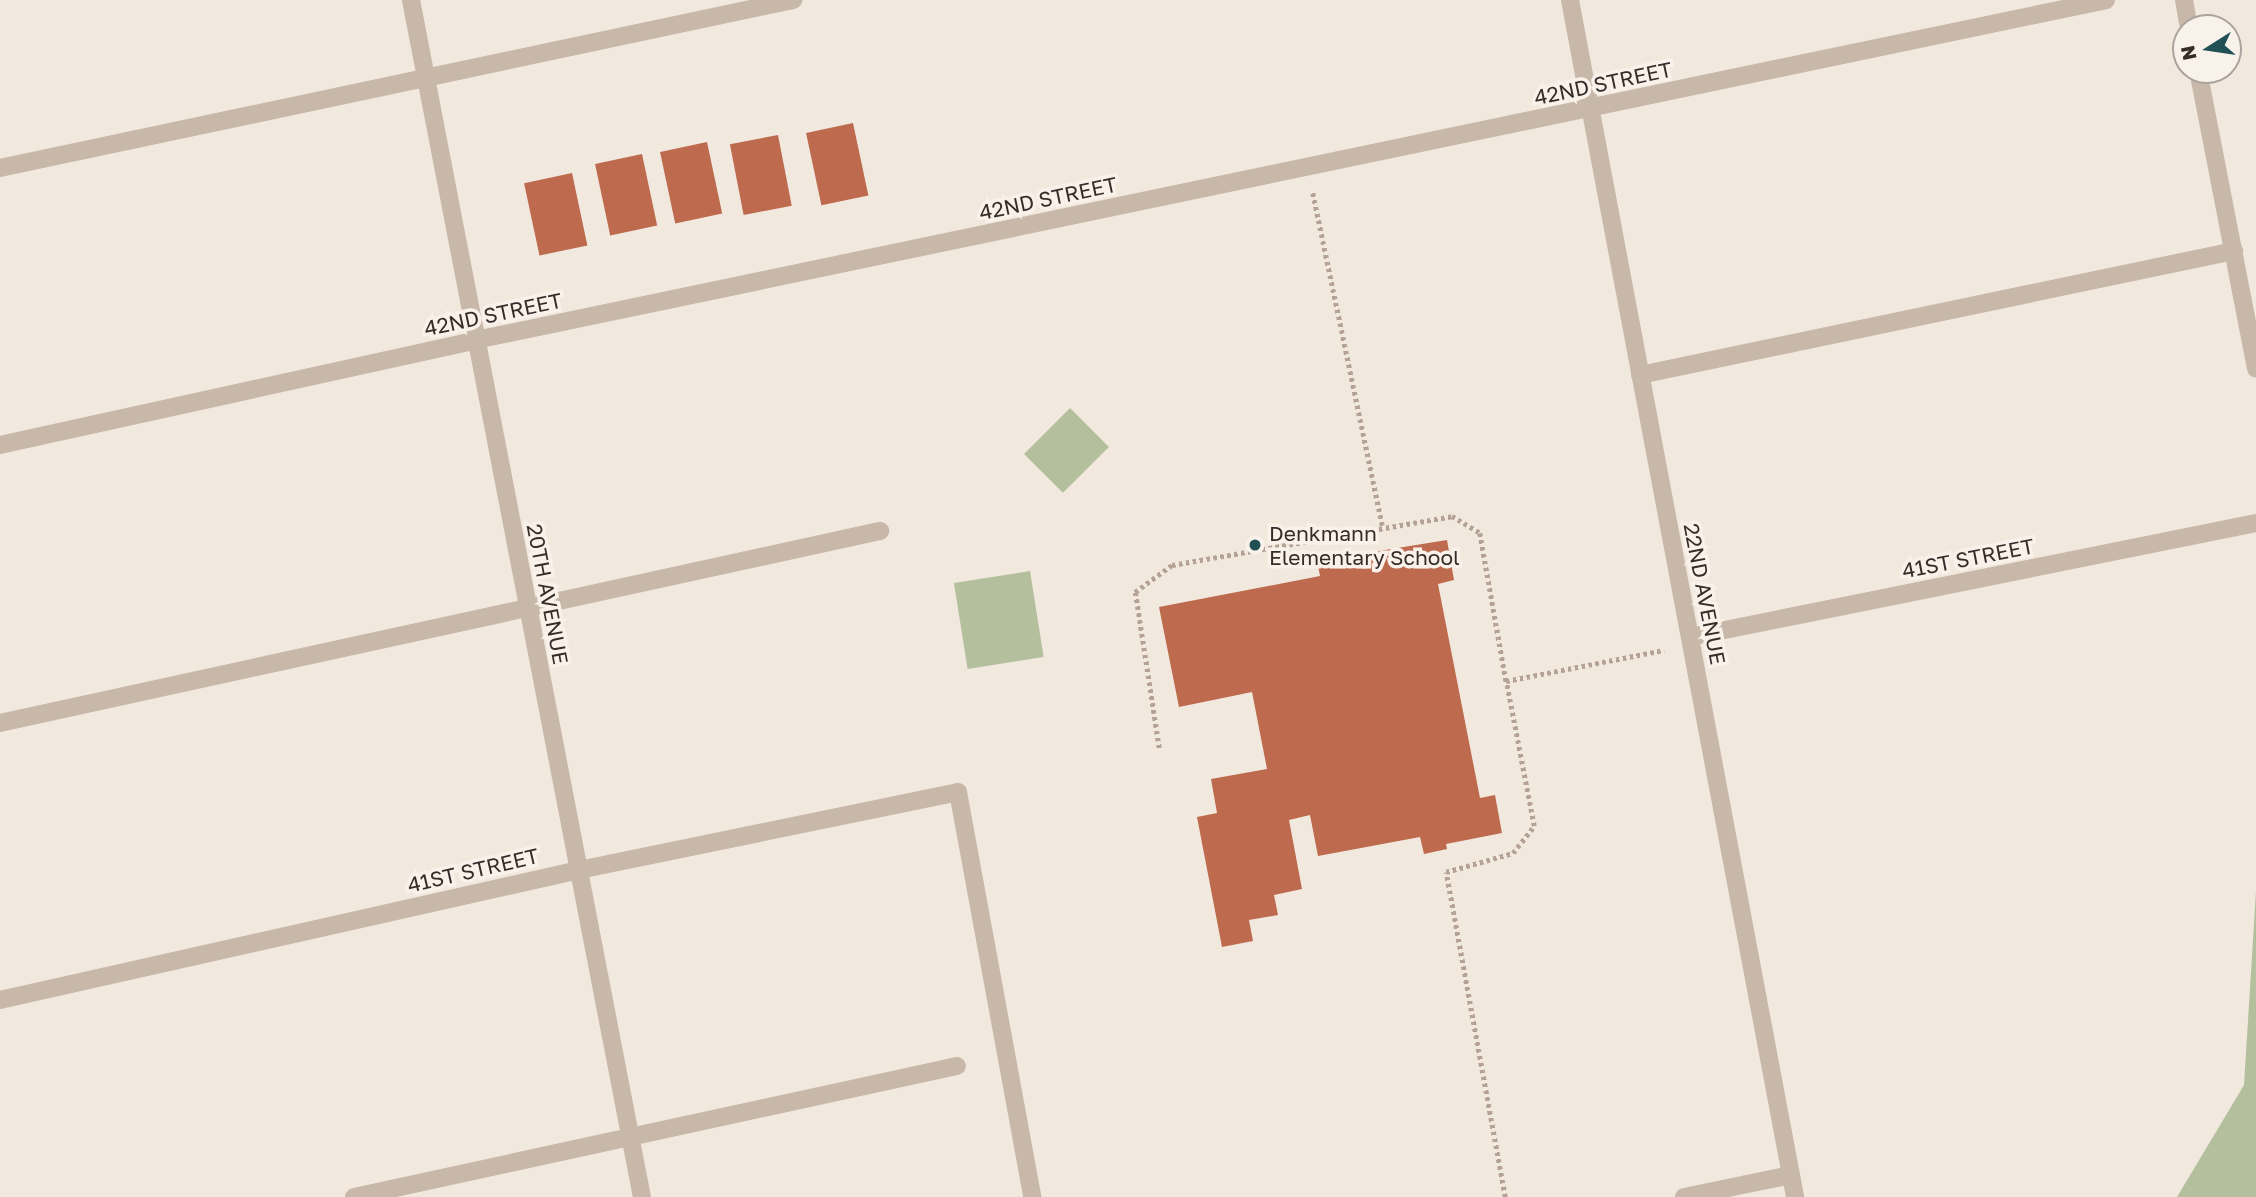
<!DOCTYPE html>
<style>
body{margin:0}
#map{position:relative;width:2256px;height:1197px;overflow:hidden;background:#f1e8de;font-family:"Golos Text",sans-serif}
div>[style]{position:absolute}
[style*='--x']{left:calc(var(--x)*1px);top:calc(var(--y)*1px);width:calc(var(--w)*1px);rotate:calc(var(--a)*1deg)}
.green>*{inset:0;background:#b4bf9e;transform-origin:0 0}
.building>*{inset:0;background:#be6a4e;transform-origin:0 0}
.path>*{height:4.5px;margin-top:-2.25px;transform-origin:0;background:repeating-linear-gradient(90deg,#b4a294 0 3.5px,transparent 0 7px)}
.service>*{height:18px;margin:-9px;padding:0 9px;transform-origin:9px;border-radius:9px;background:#c8b8aa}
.minor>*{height:18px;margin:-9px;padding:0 9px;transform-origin:9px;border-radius:9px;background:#c8b8aa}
.dots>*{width:19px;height:19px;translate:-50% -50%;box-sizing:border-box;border:4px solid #f9f2ea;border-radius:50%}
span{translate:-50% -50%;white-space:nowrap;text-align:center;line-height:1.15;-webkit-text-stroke:7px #f9f2ea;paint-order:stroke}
.street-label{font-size:21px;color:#362d29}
.poi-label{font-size:21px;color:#362d29}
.left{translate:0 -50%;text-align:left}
.north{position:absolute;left:2172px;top:14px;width:70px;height:70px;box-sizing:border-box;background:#f9f2ea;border:2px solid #aba39d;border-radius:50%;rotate:258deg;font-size:19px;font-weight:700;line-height:28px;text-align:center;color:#362d29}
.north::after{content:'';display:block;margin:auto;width:24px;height:32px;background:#215155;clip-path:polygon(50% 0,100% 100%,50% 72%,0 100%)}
</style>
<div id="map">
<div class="green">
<i style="left:1070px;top:408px;width:55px;height:65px;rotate:45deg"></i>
<i style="left:1030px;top:571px;width:87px;height:77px;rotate:81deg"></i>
<i style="clip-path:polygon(2256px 891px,2256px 1197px,2177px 1197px,2244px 1085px)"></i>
</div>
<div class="building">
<i style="left:853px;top:123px;width:74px;height:48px;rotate:78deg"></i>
<i style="left:778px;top:135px;width:72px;height:49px;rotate:79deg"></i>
<i style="left:707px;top:142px;width:73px;height:48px;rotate:78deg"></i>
<i style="left:642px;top:154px;width:73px;height:48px;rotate:78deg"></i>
<i style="left:572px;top:173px;width:74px;height:49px;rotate:78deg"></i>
<i style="clip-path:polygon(1447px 540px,1454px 580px,1438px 584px,1480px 798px,1495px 795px,1502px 833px,1446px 844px,1447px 849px,1424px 854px,1420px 837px,1318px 856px,1310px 815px,1289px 820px,1302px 889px,1274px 895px,1278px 915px,1249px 920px,1253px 941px,1222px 947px,1197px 817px,1217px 813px,1211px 779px,1267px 769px,1252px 692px,1179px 707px,1159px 607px,1320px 576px,1317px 561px)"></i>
</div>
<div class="path">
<i style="--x:1313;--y:193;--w:342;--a:78.2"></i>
<i style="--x:1159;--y:748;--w:158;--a:-98.7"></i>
<i style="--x:1135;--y:592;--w:46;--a:-36.1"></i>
<i style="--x:1172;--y:565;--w:284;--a:-9.9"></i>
<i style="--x:1452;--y:516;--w:33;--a:31"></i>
<i style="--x:1480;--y:533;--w:150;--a:80"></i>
<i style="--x:1506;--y:681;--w:161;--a:-11.1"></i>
<i style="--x:1505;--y:1197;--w:330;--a:-100.3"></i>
<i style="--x:1446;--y:872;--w:70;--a:-15.8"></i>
<i style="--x:1513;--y:853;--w:34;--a:-52"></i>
<i style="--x:1534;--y:826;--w:148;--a:-100.9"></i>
</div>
<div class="service">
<i style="--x:2184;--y:0;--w:28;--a:80"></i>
<i style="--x:2198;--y:70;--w:304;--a:79"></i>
<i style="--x:0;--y:168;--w:811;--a:-11.96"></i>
<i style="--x:1640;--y:375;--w:607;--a:-11.79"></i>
<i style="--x:0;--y:723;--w:901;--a:-12.31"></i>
<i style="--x:958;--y:792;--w:412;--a:79.6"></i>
<i style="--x:354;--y:1197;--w:617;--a:-12.26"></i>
</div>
<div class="minor">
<i style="--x:411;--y:0;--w:1219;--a:79.08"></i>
<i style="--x:1570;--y:0;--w:1218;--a:79.35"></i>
<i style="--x:0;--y:445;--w:487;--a:-12.4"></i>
<i style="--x:476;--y:340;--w:1665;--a:-11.78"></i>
<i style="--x:1690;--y:637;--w:577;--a:-11.39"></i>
<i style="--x:0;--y:1000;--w:593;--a:-12.65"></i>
<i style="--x:579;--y:870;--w:387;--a:-11.6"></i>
<i style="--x:1684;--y:1197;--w:109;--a:-11.6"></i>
</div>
<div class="dots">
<i style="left:1255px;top:545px;background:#215155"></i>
</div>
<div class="street-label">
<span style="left:1603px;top:83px;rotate:-12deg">42ND STREET</span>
<span style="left:1048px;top:198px;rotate:-12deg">42ND STREET</span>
<span style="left:493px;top:314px;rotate:-12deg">42ND STREET</span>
<span style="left:1968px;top:558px;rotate:-11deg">41ST STREET</span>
<span style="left:548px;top:594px;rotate:79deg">20TH AVENUE</span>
<span style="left:1705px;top:594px;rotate:79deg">22ND AVENUE</span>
<span style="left:473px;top:870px;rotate:-13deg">41ST STREET</span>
</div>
<div class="poi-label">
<span class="left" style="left:1269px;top:545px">Denkmann<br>Elementary School</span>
</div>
<div class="north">N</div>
</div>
